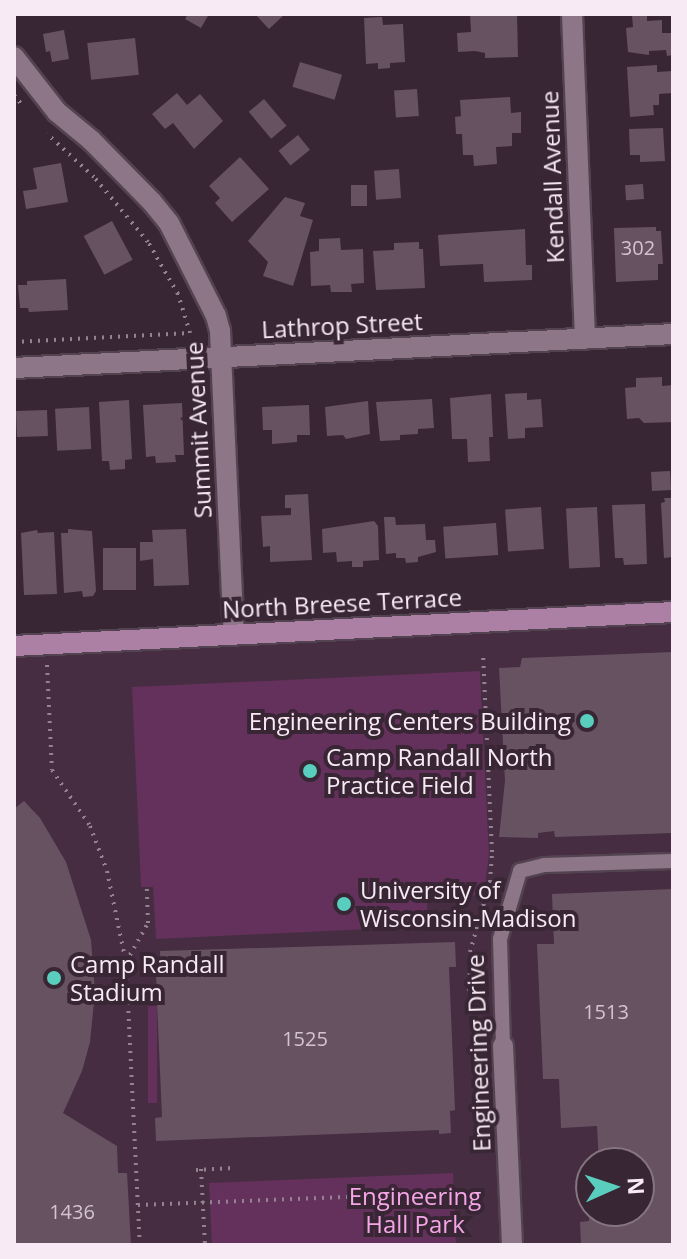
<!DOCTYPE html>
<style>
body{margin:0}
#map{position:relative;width:687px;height:1259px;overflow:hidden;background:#392635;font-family:"Open Sans",sans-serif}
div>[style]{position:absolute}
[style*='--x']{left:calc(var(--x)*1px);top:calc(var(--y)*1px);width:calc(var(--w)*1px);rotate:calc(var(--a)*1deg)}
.built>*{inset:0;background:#462d41}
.green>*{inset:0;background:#63315b;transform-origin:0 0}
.building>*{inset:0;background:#675262;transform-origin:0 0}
.path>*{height:4px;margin-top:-2px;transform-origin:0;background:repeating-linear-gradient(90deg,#938390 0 2px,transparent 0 8px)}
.roads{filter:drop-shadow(2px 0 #534351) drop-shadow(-2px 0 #534351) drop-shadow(0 2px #534351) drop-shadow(0 -2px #534351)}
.lane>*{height:14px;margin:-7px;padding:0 7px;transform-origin:7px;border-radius:7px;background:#8c7688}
.street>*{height:20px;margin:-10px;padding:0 10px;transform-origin:10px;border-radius:10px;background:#8c7688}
.secondary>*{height:20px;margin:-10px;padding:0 10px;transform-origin:10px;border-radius:10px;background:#ac80a4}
.dots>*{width:22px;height:22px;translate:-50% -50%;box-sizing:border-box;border:4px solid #392635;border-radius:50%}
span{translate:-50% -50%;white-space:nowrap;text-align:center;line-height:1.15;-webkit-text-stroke:8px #392635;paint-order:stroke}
.number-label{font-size:20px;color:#d3c4d0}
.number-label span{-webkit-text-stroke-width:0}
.street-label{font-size:24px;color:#f7eaf4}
.poi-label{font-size:24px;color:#f7eaf4}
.right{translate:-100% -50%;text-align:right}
.left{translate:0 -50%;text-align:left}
.park-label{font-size:24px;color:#f5a6e7}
.frame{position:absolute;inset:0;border:16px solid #f7eaf4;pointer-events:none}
.north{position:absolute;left:575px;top:1147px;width:80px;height:80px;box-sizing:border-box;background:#392635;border:2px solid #857481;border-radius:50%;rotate:87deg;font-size:22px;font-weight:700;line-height:32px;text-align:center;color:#f7eaf4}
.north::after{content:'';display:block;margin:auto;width:28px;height:36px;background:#59cebe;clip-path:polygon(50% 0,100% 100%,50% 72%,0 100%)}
</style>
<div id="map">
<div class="built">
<i style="clip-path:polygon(evenodd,673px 612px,673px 1245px,14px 1245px,14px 646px,673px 612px,591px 1163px,639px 1163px,639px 1211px,591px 1211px,591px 1163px)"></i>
</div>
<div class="green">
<i style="clip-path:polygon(480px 671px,489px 854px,484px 895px,427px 897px,427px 913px,412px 927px,156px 939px,153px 887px,141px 887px,132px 687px)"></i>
<i style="left:148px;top:1006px;width:9px;height:97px"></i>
<i style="clip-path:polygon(453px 1173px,456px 1245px,212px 1245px,209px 1183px)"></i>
</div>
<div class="building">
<i style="clip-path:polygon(188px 14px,209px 14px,201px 28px,185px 19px)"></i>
<i style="clip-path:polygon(255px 14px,285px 14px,269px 29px)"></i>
<i style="clip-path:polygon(470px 14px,517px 14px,518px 57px,485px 58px,485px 53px,475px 51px,458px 52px,457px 33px,471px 32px)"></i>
<i style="clip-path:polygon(647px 15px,647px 21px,662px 20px,662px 33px,673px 33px,673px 55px,667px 56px,666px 50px,649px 51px,649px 55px,628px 52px,626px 28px,633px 27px,632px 16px)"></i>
<i style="clip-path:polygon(382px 17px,383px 25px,403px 24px,405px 62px,390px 63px,390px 68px,378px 69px,378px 63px,366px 64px,364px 18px)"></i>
<i style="clip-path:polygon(64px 30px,69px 59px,52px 62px,50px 51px,46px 52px,43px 34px)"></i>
<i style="left:135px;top:38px;width:37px;height:48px;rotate:84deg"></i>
<i style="left:300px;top:62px;width:44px;height:26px;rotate:17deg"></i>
<i style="clip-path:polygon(657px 65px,657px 72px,673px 71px,673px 93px,659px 94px,659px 105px,653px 105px,654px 115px,630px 117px,627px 67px)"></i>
<i style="left:417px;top:89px;width:27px;height:23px;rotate:86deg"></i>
<i style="clip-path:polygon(177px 93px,187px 105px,200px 94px,223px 121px,194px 149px,173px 123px,165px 129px,152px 114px)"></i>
<i style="clip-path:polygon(510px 97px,511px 113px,521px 112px,521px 133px,512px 133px,512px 146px,496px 147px,497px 164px,474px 166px,473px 155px,463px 155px,462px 134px,456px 134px,455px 117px,461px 116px,460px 100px)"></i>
<i style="left:264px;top:99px;width:35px;height:20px;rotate:50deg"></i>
<i style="clip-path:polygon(663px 128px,665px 161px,640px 162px,640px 155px,630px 155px,629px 129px)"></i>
<i style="left:298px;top:135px;width:19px;height:25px;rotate:51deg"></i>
<i style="clip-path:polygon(240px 157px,269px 189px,232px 222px,215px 203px,220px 198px,209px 186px)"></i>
<i style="clip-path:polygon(61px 163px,68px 202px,26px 209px,23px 191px,37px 189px,33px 168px)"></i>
<i style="left:399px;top:169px;width:29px;height:25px;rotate:86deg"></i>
<i style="left:643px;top:184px;width:15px;height:18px;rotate:86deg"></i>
<i style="left:367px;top:185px;width:21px;height:16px;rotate:90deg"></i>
<i style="clip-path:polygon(285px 197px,305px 203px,300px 216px,313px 220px,293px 286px,263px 276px,268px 262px,248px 241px)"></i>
<i style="left:112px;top:221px;width:44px;height:32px;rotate:62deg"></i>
<i style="clip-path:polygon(656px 227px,656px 231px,661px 231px,663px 264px,658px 264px,658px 280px,616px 282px,614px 228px)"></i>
<i style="clip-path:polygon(525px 229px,526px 265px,532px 265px,532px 280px,484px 282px,483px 264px,440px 266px,438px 235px)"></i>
<i style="clip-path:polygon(340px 238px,341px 250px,363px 249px,364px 283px,351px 284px,352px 292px,331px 292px,330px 285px,311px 286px,310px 252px,319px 251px,319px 239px)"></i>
<i style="clip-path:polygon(419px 242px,419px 249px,423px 249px,425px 288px,376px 290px,373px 251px,394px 250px,394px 243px)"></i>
<i style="clip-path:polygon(66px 279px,68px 310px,29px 312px,28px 308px,20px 308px,18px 285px,27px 285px,27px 281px)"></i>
<i style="clip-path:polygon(662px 377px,662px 386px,673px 385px,673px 422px,644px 423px,639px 418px,627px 419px,625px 388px,636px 387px,636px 378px)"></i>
<i style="clip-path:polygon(527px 393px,527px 400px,541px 399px,543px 427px,525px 428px,525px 438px,508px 439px,505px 394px)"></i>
<i style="clip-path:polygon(491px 394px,493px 437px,489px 437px,490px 461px,468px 462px,467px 439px,452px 439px,450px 398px)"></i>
<i style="clip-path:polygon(432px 399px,434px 428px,418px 429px,418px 434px,400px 435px,400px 440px,380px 441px,376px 402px)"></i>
<i style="clip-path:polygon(129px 400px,132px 459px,125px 460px,125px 469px,110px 470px,109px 461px,102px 461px,99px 402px)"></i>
<i style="clip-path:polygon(368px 401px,370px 434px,346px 439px,343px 435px,327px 436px,325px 407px)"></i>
<i style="clip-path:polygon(182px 403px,184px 455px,175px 455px,176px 462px,156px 463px,155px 456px,146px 457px,143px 405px)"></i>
<i style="clip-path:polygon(309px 405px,310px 435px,297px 435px,297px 442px,272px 444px,272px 430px,263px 430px,262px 407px)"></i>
<i style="left:89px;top:407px;width:42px;height:34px;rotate:87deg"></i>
<i style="left:47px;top:410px;width:26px;height:31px;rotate:88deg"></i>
<i style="left:670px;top:471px;width:19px;height:19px;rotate:87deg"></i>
<i style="clip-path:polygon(308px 494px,312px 560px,270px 562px,270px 546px,263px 547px,261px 516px,291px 515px,291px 508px,285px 508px,285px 495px)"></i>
<i style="clip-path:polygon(664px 498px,673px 498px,673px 557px,664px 558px,661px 503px,665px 502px)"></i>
<i style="clip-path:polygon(645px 504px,647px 564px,624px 565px,623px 558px,615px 558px,612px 505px)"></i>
<i style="left:541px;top:507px;width:42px;height:36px;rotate:86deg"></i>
<i style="left:597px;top:507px;width:60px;height:31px;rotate:87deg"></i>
<i style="clip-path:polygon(384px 517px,395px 517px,396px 525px,425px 524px,426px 540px,435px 540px,436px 552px,418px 557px,418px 562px,406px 563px,405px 558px,396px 558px,396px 553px,386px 554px)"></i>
<i style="clip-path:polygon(374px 521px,378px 526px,379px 560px,363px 561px,363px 567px,352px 567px,352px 561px,337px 562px,336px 552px,323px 553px,322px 529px)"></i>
<i style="left:496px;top:523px;width:32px;height:53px;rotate:86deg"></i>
<i style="clip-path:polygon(68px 529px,92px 531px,96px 591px,93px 596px,83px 597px,82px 591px,64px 593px,61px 533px,68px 533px)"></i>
<i style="clip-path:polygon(186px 529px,189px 585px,154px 586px,153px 559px,140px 561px,140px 542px,153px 542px,152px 530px)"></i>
<i style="clip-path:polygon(37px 530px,38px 533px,54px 532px,57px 594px,24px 595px,21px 533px)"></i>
<i style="left:136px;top:548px;width:42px;height:33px;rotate:90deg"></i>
<i style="clip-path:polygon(673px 652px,673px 833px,555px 837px,554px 831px,538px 833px,538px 838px,499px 837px,505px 781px,499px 668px,520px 667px,522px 658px)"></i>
<i style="clip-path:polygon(24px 801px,40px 818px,66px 862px,91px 940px,95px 992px,90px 1042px,82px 1071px,63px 1113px,117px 1146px,118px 1173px,127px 1173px,131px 1245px,14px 1245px,14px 809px)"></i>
<i style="clip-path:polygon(673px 889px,673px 1245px,581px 1245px,580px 1222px,589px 1221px,589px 1211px,639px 1211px,639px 1163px,599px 1163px,597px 1126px,561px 1128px,559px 1079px,543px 1079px,537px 944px,554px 944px,552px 894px)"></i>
<i style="clip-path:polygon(455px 942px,456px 967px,449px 967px,455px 1110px,450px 1111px,451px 1133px,439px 1134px,439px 1130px,156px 1141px,155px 1118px,162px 1117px,157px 1002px,152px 1002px,152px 993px,157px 992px,156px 975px,161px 975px,160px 951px)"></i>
</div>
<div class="path">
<i style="--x:14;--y:95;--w:14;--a:51"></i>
<i style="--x:14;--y:342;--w:176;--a:-2.9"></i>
<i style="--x:190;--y:333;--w:41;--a:-107.1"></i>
<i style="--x:178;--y:294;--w:60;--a:-120"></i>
<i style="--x:148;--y:242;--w:85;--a:-129.7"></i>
<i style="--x:94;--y:177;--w:64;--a:-137.5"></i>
<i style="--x:47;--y:665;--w:105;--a:87.3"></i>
<i style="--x:52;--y:770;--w:68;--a:55.8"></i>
<i style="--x:90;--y:826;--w:48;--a:69.3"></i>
<i style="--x:107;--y:871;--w:94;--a:78.3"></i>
<i style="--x:126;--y:963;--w:282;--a:87.2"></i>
<i style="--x:126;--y:962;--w:45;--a:-60.6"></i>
<i style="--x:148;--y:923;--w:37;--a:-92"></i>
<i style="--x:469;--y:1015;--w:63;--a:-89.1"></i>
<i style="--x:470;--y:952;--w:73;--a:-74.1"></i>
<i style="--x:490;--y:882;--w:30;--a:-86"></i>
<i style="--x:492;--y:852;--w:198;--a:-92.6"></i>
<i style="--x:201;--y:1169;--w:76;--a:87"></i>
<i style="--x:196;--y:1170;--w:37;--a:-3"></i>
<i style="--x:138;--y:1205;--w:338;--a:-2.2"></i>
</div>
<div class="roads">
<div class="lane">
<i style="--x:503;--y:1046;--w:107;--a:-91.6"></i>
<i style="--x:500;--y:939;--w:71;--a:-73.6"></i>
<i style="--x:520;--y:871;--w:25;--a:-14"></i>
<i style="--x:544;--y:865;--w:129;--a:-1.8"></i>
</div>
<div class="street">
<i style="--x:572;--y:14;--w:325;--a:87.7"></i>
<i style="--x:14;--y:57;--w:70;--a:52"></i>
<i style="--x:57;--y:112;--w:44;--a:39.5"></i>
<i style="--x:91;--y:140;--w:87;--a:45.5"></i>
<i style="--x:152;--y:202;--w:27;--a:51"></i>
<i style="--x:169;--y:223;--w:104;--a:63.2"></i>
<i style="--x:216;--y:316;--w:16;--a:75"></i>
<i style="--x:220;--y:331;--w:303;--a:87.4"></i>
<i style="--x:14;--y:368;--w:660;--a:-2.95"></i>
<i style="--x:503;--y:1046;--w:199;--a:87.4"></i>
</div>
<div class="secondary">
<i style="--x:14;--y:646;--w:660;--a:-2.95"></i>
</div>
</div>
<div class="dots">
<i style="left:587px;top:721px;background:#59cebe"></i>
<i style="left:310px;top:771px;background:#59cebe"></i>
<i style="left:344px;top:904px;background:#59cebe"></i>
<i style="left:54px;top:978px;background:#59cebe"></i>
</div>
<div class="number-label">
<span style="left:638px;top:247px">302</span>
<span style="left:606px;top:1011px">1513</span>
<span style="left:305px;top:1038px">1525</span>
<span style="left:72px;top:1211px">1436</span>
</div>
<div class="street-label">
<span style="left:552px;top:177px;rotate:-92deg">Kendall Avenue</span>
<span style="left:342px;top:325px;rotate:-3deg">Lathrop Street</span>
<span style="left:198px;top:430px;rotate:-93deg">Summit Avenue</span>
<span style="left:342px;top:603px;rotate:-3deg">North Breese Terrace</span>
<span style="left:478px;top:1053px;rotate:-92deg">Engineering Drive</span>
</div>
<div class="poi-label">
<span class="right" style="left:571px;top:721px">Engineering Centers Building</span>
<span class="left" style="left:326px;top:771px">Camp Randall North<br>Practice Field</span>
<span class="left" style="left:360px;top:904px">University of<br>Wisconsin-Madison</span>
<span class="left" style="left:70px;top:978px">Camp Randall<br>Stadium</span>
</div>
<div class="park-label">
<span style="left:415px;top:1210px">Engineering<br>Hall Park</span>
</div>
<div class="frame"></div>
<div class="north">N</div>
</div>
